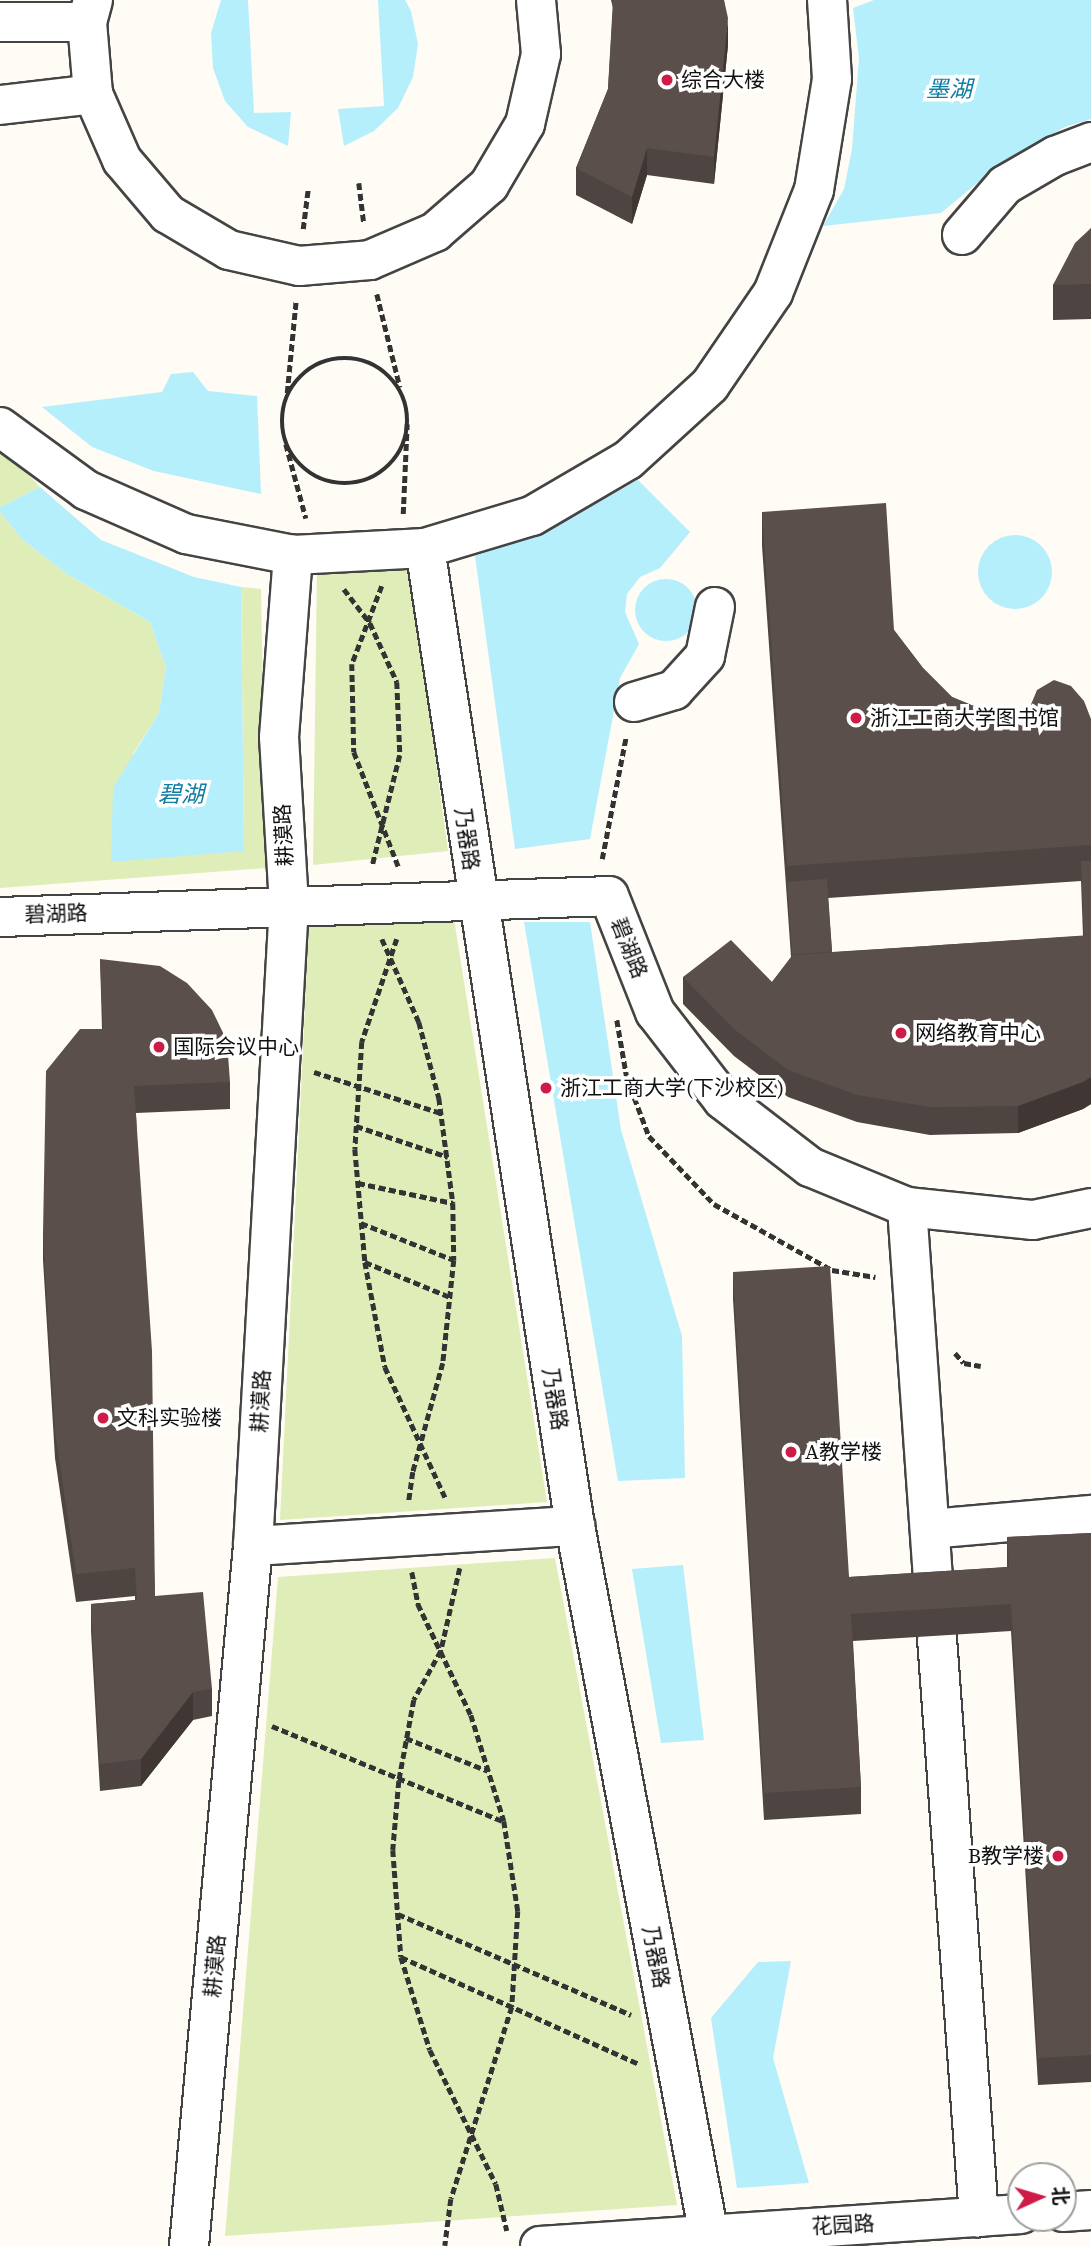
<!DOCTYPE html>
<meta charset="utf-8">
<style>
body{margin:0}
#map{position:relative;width:1091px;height:2246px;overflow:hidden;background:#fffbf5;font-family:"Source Serif 4","Noto Sans SC",serif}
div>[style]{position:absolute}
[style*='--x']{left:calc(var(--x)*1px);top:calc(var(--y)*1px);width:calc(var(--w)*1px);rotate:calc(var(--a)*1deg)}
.green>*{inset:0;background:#dfeeb9}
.water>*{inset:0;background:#b4effb}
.round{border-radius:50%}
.path>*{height:4.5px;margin-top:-2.25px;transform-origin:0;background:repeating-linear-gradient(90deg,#333 0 7px,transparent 0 10.5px)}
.path>.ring{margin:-2.25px;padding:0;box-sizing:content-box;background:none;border:4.5px solid #333;border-radius:50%}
.roads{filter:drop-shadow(2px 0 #444) drop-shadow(-2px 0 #444) drop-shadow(0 2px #444) drop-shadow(0 -2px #444)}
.minor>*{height:38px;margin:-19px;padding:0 19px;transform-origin:19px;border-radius:19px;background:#fff}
.wall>*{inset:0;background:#4e4441}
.shaded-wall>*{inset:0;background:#403735}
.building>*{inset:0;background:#5b4f4c;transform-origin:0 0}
.dots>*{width:19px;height:19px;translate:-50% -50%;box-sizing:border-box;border:4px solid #fff;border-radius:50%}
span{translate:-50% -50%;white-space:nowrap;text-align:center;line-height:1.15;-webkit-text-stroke:7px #fff;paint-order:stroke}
.poi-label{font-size:21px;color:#111}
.left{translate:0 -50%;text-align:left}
.right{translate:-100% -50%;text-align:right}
.street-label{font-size:21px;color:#111}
.water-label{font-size:23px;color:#0d7da0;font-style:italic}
.north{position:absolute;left:1007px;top:2162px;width:70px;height:70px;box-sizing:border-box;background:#fff;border:2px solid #a0a0a0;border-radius:50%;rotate:86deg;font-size:19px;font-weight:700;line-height:28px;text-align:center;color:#111}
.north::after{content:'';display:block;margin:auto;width:24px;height:32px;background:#cf1b47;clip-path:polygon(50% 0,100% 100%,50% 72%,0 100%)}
</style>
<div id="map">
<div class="green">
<i style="clip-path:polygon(0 444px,40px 487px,0 507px)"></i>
<i style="clip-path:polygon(0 512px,23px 540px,67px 574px,150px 622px,166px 667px,159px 713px,133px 754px,244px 850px,241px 587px,261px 589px,266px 868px,0 888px)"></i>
<i style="clip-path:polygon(409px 562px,448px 851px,313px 865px,317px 569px)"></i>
<i style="clip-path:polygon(454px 919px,547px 1502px,280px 1520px,309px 927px)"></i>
<i style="clip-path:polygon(555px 1558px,677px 2205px,225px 2236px,278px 1577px)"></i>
</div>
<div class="water">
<i style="clip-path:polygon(221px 0,248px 0,254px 113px,291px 112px,288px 146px,248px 127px,225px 101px,213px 68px,211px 33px)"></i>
<i style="clip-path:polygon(378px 0,405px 0,411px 11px,418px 44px,413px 77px,398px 108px,374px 131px,344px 146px,338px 109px,384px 106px)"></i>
<i style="clip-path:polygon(874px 0,1091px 0,1091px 119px,1065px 127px,1005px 160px,941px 213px,823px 226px,844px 189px,852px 149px,859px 58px,853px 8px)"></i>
<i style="clip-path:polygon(193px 372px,208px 391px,257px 396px,261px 494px,154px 471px,92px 447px,42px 407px,162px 392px,171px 374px)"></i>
<i style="clip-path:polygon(638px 480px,690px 532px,660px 568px,640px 577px,627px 594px,625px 612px,639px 644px,620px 678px,590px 839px,515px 849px,475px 556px,548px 531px)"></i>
<i style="clip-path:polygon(40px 487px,101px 540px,194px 577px,241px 587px,244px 851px,111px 862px,113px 788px,159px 713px,166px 667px,150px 622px,67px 574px,23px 540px,0 512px,0 507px)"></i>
<i class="round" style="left:978px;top:535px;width:74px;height:74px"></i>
<i class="round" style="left:635px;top:579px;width:62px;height:62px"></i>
<i style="clip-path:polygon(590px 922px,621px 1130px,682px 1336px,685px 1478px,618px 1481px,524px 922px)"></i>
<i style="clip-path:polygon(683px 1565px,704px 1740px,661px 1743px,632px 1569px)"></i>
<i style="clip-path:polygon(791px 1961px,773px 2058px,809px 2183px,737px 2188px,711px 2018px,758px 1962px)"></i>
</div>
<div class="path">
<i style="--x:359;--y:183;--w:41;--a:83"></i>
<i style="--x:303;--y:229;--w:40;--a:-82.9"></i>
<i style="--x:377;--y:294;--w:96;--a:76.1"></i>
<i class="ring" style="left:282px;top:358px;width:121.5px;height:121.5px"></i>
<i style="--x:287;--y:393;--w:93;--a:-84.5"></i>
<i style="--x:286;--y:444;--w:77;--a:74.9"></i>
<i style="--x:403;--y:514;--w:90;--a:-87.5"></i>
<i style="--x:382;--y:586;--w:84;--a:111"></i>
<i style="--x:352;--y:664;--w:88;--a:88.7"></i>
<i style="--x:354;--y:752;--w:124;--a:68.8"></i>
<i style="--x:344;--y:589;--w:43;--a:52.6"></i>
<i style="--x:370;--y:623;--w:65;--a:65.4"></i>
<i style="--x:397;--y:682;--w:73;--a:87.6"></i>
<i style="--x:400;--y:755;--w:115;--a:104"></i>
<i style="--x:602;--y:859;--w:124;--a:-78.9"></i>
<i style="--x:382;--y:939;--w:91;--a:66"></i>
<i style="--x:419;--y:1022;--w:79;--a:75.3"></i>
<i style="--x:439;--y:1098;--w:106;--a:82.4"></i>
<i style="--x:453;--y:1203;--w:57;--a:89"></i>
<i style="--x:454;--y:1260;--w:104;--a:96.1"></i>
<i style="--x:443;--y:1363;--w:113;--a:105.4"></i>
<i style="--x:413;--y:1472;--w:30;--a:98"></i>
<i style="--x:397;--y:939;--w:109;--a:108.8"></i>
<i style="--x:362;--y:1042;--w:107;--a:93.7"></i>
<i style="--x:355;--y:1149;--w:113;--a:84.9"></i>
<i style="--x:365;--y:1262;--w:107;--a:79.2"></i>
<i style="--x:385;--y:1367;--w:145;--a:65.2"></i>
<i style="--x:617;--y:1020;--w:59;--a:80.2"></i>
<i style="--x:627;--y:1078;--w:62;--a:69.2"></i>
<i style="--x:649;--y:1136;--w:94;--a:46.3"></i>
<i style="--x:714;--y:1204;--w:135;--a:29.2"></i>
<i style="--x:832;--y:1270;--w:44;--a:9.2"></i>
<i style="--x:314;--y:1072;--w:133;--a:17.9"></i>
<i style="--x:356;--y:1126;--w:97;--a:18.6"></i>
<i style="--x:358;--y:1183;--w:97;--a:11.9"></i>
<i style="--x:361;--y:1223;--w:100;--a:21.7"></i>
<i style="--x:365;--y:1262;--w:92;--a:22.4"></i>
<i style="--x:955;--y:1353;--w:13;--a:48"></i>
<i style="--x:964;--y:1363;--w:17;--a:10"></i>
<i style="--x:460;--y:1568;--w:85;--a:102.9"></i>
<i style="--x:441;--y:1651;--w:56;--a:118.9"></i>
<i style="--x:414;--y:1700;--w:82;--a:100.5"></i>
<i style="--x:399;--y:1781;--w:69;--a:95"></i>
<i style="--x:393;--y:1850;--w:107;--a:85.7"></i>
<i style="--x:401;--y:1957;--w:97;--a:72.7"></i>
<i style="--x:430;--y:2050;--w:149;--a:63.8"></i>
<i style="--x:496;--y:2184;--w:48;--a:76.8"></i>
<i style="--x:412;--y:1572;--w:33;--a:79"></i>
<i style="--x:418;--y:1604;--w:123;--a:64.5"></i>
<i style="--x:471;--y:1715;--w:111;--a:72.7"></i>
<i style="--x:504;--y:1821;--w:91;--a:81.2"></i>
<i style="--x:518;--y:1911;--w:96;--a:93.6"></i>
<i style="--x:512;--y:2007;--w:201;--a:107.6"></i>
<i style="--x:451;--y:2199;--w:47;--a:97.3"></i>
<i style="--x:272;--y:1726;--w:250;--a:22.4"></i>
<i style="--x:406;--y:1738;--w:88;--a:21.9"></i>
<i style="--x:398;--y:1914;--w:254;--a:23.4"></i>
<i style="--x:401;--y:1957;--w:261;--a:24.2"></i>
</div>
<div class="roads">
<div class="minor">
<i style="--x:93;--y:0;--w:23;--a:105"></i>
<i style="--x:87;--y:22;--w:72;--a:85.2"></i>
<i style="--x:93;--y:94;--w:72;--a:66.3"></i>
<i style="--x:122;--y:160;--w:71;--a:49.6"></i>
<i style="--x:168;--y:214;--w:71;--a:30.5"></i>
<i style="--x:229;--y:250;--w:72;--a:12.9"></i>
<i style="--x:299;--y:266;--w:71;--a:-4.8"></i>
<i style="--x:370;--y:260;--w:71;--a:-23.3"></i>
<i style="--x:435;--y:232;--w:72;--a:-41"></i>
<i style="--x:489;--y:185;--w:71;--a:-59.5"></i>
<i style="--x:525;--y:124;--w:72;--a:-77.1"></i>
<i style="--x:541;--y:54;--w:54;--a:-95.3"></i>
<i style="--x:0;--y:22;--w:87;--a:0"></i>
<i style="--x:0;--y:105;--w:94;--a:-6.7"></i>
<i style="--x:962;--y:235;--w:66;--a:-49.3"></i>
<i style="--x:1005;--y:185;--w:58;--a:-30.1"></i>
<i style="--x:1055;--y:156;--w:39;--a:-21"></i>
<i style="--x:0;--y:427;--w:107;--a:36.2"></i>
<i style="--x:86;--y:490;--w:109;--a:23.7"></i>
<i style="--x:186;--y:534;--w:109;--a:11.1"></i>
<i style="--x:293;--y:555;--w:132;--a:-3"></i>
<i style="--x:425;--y:548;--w:112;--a:-16.7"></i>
<i style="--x:532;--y:516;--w:111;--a:-30.3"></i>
<i style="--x:628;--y:460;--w:111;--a:-42.4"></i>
<i style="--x:710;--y:385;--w:112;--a:-55.6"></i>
<i style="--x:773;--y:293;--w:111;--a:-68.3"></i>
<i style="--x:814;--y:190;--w:112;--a:-80.8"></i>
<i style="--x:832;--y:79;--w:79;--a:-93.6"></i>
<i style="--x:425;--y:548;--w:989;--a:81.28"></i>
<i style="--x:575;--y:1526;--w:733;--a:79.3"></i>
<i style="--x:634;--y:702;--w:42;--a:-16.7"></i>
<i style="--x:674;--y:690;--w:46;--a:-47.6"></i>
<i style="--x:705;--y:656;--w:50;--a:-78.5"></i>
<i style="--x:0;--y:917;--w:609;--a:-1.97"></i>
<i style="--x:609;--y:896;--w:125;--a:68.4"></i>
<i style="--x:655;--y:1012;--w:111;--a:52.3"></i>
<i style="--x:723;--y:1100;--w:110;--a:37.6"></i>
<i style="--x:810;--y:1167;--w:105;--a:22.4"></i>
<i style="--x:907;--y:1207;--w:127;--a:5.9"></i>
<i style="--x:1033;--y:1220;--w:59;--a:-11.7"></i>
<i style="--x:907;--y:1207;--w:388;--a:86"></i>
<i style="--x:930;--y:1529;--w:162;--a:-5"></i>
<i style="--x:253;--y:1546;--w:323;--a:-3.6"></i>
<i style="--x:937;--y:1638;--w:581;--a:85.85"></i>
<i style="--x:1063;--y:2212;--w:28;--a:-4"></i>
<i style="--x:189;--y:2246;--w:703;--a:-84.78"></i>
<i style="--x:253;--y:1546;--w:642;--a:-86.79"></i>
<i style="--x:289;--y:905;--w:168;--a:-93.4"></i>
<i style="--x:279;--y:737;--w:183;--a:-85.6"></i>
<i style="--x:540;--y:2246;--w:482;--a:-3.8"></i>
</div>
</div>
<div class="wall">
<i style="clip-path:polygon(611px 0,724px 0,728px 45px,714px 184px,647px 175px,632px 224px,576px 195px,576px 168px,608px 89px,613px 8px)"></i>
<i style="clip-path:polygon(1091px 228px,1091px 319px,1053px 320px,1053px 285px)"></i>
<i style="clip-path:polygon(evenodd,762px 512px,894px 630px,923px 668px,952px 697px,1022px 726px,1091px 719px,1091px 1104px,1083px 1109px,1018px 1133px,930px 1135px,857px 1122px,788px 1097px,734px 1056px,683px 1004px,683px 977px,772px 982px,791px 957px,762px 546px,762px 512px,1081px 881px,1083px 936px,832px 952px,828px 898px,1081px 881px)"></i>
<i style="clip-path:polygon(100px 959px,230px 1082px,230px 1109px,136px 1113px,155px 1596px,212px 1689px,212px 1716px,193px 1720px,141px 1786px,100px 1791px,91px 1631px,91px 1604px,135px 1600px,135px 1596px,76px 1602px,55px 1458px,43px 1260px,43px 1233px,102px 1029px)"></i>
<i style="clip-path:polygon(733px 1272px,849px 1577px,1007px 1567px,1007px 1537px,1091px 1533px,1091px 2082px,1038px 2085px,1011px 1631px,853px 1641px,861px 1787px,861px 1814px,764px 1820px,733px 1299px)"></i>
</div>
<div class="shaded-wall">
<i style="clip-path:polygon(728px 18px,728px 45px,714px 184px,714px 157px)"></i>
<i style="clip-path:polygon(647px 148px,647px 175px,632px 224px,632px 197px)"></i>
<i style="clip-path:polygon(1091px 1077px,1091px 1104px,1083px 1109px,1018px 1133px,1018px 1106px)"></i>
<i style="clip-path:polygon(193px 1692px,193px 1720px,141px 1786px,141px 1759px)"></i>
</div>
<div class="building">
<i style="clip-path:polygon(613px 0,724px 0,728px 18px,714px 157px,647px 148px,632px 197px,576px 168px,608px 89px)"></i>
<i style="clip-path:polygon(1091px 228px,1091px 284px,1053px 285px,1075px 243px)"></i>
<i style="clip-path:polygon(886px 503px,894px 630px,923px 668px,952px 697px,1022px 726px,1037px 690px,1054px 680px,1071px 686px,1084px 701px,1091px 719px,1091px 845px,787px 866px,762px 512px)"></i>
<i style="clip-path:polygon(1081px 861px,1091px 861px,1091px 935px,1084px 936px)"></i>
<i style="left:827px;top:879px;width:73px;height:40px;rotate:86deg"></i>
<i style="clip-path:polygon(1091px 935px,1091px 1077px,1083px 1082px,1018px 1106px,930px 1107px,857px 1095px,788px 1070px,734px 1029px,683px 977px,731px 940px,772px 982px,793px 955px)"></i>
<i style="clip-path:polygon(100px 959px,160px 966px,187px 983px,212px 1010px,227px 1041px,230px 1082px,134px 1086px,152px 1351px,155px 1596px,203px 1592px,212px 1689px,193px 1692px,141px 1759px,100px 1764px,91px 1604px,137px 1600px,135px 1568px,76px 1574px,55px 1431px,43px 1233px,46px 1071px,80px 1029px,103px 1029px)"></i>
<i style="clip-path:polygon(830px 1266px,849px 1577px,1009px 1567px,1007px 1537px,1091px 1533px,1091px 2055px,1038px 2058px,1011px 1604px,851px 1614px,861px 1787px,764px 1793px,733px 1272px)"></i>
</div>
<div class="dots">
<i style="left:667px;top:80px;background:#cf1b47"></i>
<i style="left:856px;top:718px;background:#cf1b47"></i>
<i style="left:901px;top:1033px;background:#cf1b47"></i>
<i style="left:159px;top:1047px;background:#cf1b47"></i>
<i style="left:546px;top:1088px;background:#cf1b47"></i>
<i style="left:103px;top:1418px;background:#cf1b47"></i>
<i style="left:791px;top:1452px;background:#cf1b47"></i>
<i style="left:1058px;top:1856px;background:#cf1b47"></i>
</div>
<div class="poi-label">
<span class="left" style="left:681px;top:80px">综合大楼</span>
<span class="left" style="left:870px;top:718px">浙江工商大学图书馆</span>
<span class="left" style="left:915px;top:1033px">网络教育中心</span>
<span class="left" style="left:173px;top:1047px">国际会议中心</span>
<span class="left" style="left:560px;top:1088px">浙江工商大学(下沙校区)</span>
<span class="left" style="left:117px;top:1418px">文科实验楼</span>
<span class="left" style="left:805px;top:1452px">A教学楼</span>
<span class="right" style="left:1044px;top:1856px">B教学楼</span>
</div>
<div class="street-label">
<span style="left:284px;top:835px;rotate:-93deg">耕漠路</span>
<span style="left:467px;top:839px;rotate:82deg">乃器路</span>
<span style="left:56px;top:914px;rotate:-2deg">碧湖路</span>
<span style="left:629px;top:948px;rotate:68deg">碧湖路</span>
<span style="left:555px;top:1399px;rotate:81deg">乃器路</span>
<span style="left:261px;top:1401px;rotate:-87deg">耕漠路</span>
<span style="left:656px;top:1957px;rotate:79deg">乃器路</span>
<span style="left:215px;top:1966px;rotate:-85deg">耕漠路</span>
<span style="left:843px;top:2225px;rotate:-3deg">花园路</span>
</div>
<div class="water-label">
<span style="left:949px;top:89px">墨湖</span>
<span style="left:181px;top:794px">碧湖</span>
</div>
<div class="north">北</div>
</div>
